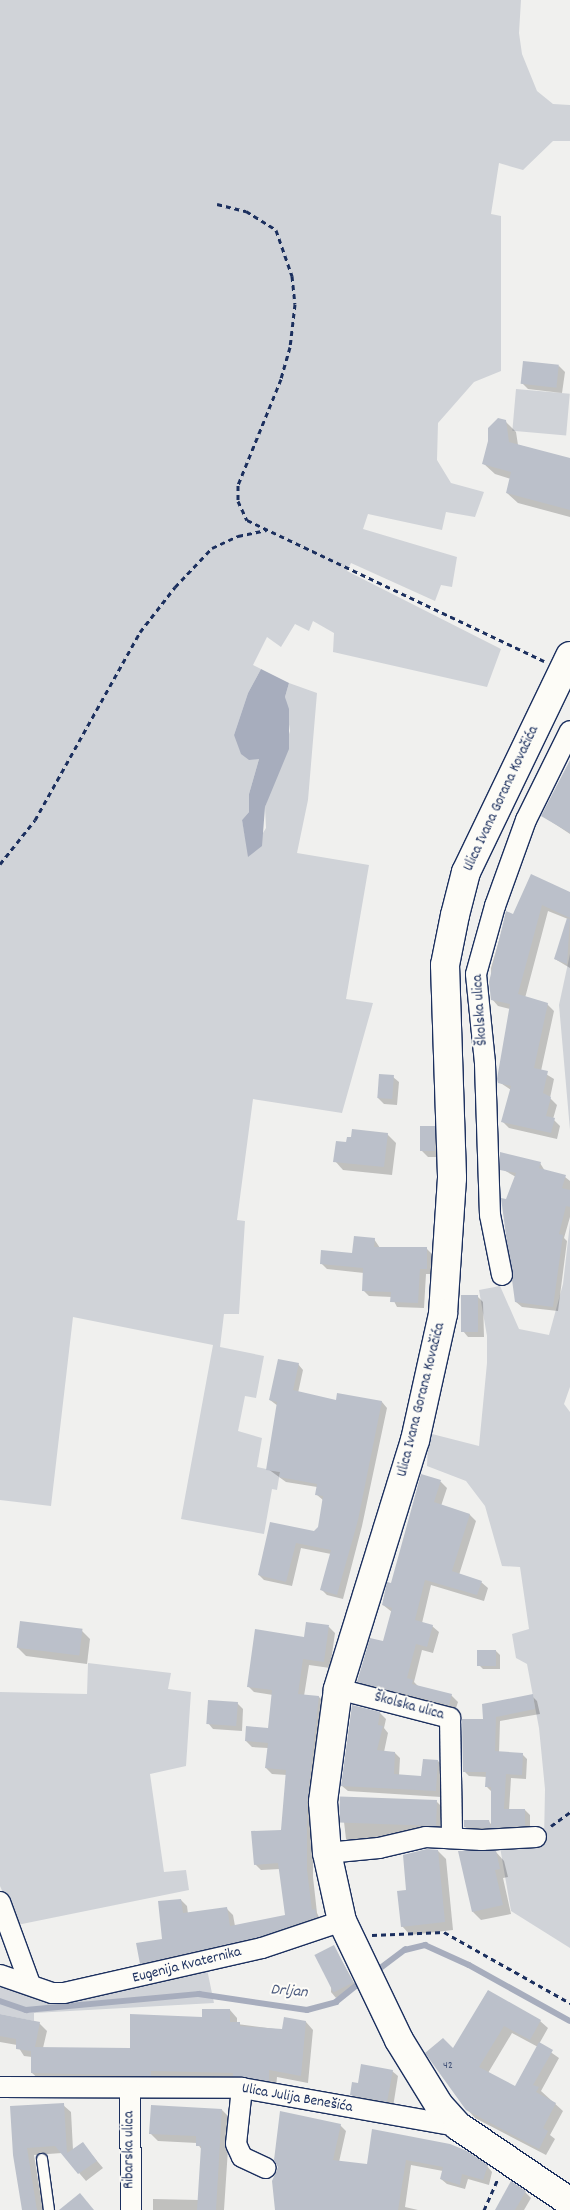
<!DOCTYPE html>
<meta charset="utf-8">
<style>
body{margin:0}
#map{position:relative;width:570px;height:2210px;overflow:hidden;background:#f0f0ee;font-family:Dekko,sans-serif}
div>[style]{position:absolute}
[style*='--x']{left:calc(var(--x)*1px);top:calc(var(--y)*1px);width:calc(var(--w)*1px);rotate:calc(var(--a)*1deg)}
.green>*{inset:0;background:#d0d3d8;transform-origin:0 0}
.water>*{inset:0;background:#a7adbd}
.shadow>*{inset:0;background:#0003}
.stream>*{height:5.5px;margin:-2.75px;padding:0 2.75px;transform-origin:2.75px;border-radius:2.75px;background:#a7adbd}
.building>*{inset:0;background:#bbc0ca;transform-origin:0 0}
.path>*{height:3px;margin-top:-1.5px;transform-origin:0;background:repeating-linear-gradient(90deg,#1b2f5e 0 5px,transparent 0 9px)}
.roads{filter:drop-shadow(1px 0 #1b2f5e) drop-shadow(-1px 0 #1b2f5e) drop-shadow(0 1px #1b2f5e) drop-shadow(0 -1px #1b2f5e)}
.service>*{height:10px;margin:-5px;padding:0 5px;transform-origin:5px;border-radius:5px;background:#fdfcf7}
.minor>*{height:20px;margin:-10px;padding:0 10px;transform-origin:10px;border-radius:10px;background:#fdfcf7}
.secondary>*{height:28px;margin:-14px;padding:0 14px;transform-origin:14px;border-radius:14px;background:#fdfcf7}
span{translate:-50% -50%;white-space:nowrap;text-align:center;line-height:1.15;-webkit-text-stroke:4px #fdfcf7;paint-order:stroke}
.number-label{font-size:12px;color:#435379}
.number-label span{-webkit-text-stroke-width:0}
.street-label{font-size:15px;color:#1b2f5e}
.water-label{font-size:16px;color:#4c5b7f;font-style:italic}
</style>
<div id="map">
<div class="green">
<i style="clip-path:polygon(0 0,521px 0,519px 33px,522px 54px,537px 91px,553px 104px,570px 105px,570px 141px,553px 141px,523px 170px,499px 163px,491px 214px,501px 216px,501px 371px,474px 382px,438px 423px,437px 460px,451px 483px,484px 492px,475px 517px,446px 512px,442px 530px,368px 514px,363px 529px,457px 557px,452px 587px,441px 585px,435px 601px,351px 563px,347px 571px,501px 649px,487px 687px,333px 652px,334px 633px,313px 621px,309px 631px,295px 624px,281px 647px,267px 637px,253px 665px,261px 669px,248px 693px,234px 735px,259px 759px,249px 794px,249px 812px,242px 820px,249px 856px,266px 828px,265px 807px,290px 731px,285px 697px,289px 683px,317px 693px,308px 800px,297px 853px,369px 865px,346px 999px,373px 1003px,342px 1113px,253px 1099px,237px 1220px,245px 1221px,239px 1314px,224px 1314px,220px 1347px,264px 1356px,256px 1398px,245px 1396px,238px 1431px,262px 1438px,257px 1467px,280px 1472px,277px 1490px,272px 1489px,264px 1534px,181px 1519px,213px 1345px,73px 1317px,51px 1506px,0 1500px)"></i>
<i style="left:516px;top:389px;width:54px;height:42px;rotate:5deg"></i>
<i style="clip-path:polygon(570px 954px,570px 1130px,559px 1005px)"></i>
<i style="clip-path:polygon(570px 1223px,570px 1387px,564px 1404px,570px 1412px,570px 1948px,511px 1911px,500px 1847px,544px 1841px,545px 1789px,539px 1728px,527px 1664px,516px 1658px,512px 1634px,529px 1629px,520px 1567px,502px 1566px,485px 1506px,466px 1481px,427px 1466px,428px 1443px,432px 1434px,479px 1446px,487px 1363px,487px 1336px,479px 1290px,500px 1286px,519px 1329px,549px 1335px,563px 1284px)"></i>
<i style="clip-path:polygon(88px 1663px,171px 1673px,168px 1689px,191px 1692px,186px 1766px,150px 1774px,164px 1872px,186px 1870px,189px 1890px,17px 1925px,0 1886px,0 1692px,87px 1694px)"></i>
<i style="clip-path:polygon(207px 1969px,214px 2003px,34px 2013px,34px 2021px,0 2014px,0 1980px,28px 1989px)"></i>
</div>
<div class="water">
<i style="clip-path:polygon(261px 669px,289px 683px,285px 697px,289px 709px,289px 749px,265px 807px,262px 846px,248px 857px,242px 820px,249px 812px,249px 794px,259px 759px,249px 760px,241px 754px,234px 735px,248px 693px)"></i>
</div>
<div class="shadow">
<i style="clip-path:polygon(559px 366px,565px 372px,562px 393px,528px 389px,522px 383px)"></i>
<i style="clip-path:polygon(505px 421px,516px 432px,518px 445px,570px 459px,570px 517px,518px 503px,507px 493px,511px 479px,495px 474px,484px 464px)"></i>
<i style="clip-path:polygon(570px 771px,570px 834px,543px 816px)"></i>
<i style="clip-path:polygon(570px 894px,570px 968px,555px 959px,568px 919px,548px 911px,525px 998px,547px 1004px,554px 1011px,541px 1071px,554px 1079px,550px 1098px,557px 1105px,553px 1119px,560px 1126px,557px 1139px,509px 1128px,502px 1121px,511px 1090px,499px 1082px,510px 1009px,498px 1006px,492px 999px,491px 968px,507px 913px,514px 915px)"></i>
<i style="clip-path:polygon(393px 1077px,399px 1082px,397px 1105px,384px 1104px,378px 1098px)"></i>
<i style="clip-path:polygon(434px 1127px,440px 1133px,441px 1157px,428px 1157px,422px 1151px)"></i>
<i style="clip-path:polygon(387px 1134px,396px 1143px,392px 1175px,343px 1170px,335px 1161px,348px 1143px)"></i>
<i style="clip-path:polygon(540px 1163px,545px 1171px,565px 1177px,570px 1181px,570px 1217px,564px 1238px,567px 1241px,558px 1311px,522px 1307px,516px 1302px,507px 1201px,516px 1177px,502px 1169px)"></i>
<i style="clip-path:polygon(374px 1239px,380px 1248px,427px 1249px,432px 1254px,432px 1274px,426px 1274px,424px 1308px,397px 1307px,392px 1297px,369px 1296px,363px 1290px,364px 1273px,327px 1269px,321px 1263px,353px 1254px)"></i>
<i style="clip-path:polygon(477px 1296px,483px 1302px,484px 1337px,468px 1337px,463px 1331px)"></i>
<i style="clip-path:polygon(298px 1364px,303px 1370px,298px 1393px,337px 1401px,338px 1395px,382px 1402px,387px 1408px,362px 1526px,343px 1599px,327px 1595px,322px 1590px,331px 1554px,301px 1548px,292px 1586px,264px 1580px,259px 1575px,271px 1524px,315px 1532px,319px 1528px,323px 1500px,317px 1495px,317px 1487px,286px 1482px,268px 1469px,278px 1406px,270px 1400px)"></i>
<i style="clip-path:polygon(422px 1476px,441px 1482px,447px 1488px,441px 1506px,470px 1515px,476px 1521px,459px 1575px,481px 1582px,488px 1588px,484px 1601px,431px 1585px,422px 1623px,432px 1626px,439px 1632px,433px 1653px,422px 1650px,414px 1682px,419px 1687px,451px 1695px,458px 1702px,455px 1711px,365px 1688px,359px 1681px,384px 1642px,392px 1612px,383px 1605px,392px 1585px)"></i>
<i style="clip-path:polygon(307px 1624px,329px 1627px,335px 1633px,330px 1668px,309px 1665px,304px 1696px,319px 1697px,325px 1703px,313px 1810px,313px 1877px,317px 1913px,322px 1923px,147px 1969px,141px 1963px,163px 1940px,181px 1900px,187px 1906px,188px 1914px,227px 1909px,233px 1915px,235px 1926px,286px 1916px,280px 1869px,261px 1870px,255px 1864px,283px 1831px,287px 1775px,272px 1774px,266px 1768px,268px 1748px,252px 1747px,246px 1741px,269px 1729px,273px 1695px,254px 1692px,248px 1686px,305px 1638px)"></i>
<i style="clip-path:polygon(81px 1630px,90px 1639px,87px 1664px,26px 1656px,18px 1648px)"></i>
<i style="clip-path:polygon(496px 1651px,500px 1655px,500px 1669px,483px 1669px,479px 1665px)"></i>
<i style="clip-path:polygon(532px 1696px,537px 1701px,540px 1714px,500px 1721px,499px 1753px,522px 1754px,527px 1759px,526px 1779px,511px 1778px,509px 1810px,525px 1810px,530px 1815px,530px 1830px,497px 1832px,492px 1827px,493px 1830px,468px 1829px,465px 1827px,488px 1821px,492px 1825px,492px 1792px,487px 1787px,487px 1777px,469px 1776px,464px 1771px,484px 1720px)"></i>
<i style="clip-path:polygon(237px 1703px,243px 1709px,242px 1731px,213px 1729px,208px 1723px)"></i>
<i style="clip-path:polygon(353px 1706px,380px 1713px,386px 1719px,384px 1728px,388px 1733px,384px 1752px,395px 1753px,400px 1758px,399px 1776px,423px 1777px,438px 1761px,444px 1767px,441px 1797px,348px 1791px,342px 1786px)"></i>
<i style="clip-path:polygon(437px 1802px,442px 1807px,441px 1831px,351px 1844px,346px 1839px,343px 1813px)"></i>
<i style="clip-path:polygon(438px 1851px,446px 1859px,453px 1930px,410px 1935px,402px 1926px,407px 1891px)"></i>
<i style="clip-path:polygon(496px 1852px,504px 1861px,508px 1877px,503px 1878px,511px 1914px,481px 1920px,473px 1912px)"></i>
<i style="clip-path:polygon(334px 1947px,357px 1988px,336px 1998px,331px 1992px)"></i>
<i style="clip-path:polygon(evenodd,488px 1991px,540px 2021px,548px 2028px,539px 2044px,559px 2058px,541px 2091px,563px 2111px,550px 2135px,555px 2139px,546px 2155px,475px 2118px,467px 2109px,453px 2050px,488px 1991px,512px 2033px,538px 2047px,515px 2088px,488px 2073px,512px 2033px)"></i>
<i style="clip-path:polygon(230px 2010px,237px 2018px,237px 2024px,283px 2030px,306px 2022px,313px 2030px,308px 2083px,277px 2077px,276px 2088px,238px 2080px,158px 2078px,158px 2083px,40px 2080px,32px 2073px,32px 2057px,24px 2056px,17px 2045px,0 2042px,0 2016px,39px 2023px,47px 2031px,43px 2048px,131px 2049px,203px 2018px)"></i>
<i style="clip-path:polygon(392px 2071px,398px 2076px,393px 2107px,357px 2100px,351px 2094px,359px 2084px)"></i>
<i style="clip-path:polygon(63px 2105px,71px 2112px,73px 2150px,82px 2143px,103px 2168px,86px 2181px,62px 2153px,34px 2155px,43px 2210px,23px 2210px,14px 2155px)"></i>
<i style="clip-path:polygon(222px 2110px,230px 2118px,224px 2210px,153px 2210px,153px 2199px,199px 2200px,202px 2150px,197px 2143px,158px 2141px,151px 2134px)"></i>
<i style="clip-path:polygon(340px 2125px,346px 2131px,339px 2162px,368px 2166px,373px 2131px,487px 2166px,492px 2172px,489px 2185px,468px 2179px,465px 2189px,447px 2184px,441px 2179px,443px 2171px,411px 2165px,405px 2207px,418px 2210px,277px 2210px)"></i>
<i style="clip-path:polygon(525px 2192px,531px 2198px,524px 2210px,511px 2210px)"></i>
</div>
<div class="stream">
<i style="--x:374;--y:1973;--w:39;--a:-37"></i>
<i style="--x:405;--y:1950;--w:21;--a:-14"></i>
<i style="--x:425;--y:1945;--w:48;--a:24.4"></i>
<i style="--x:469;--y:1965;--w:115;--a:29"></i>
<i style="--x:0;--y:2001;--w:28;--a:19"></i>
<i style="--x:26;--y:2010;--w:174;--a:-5.3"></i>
<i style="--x:199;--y:1994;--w:109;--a:8.4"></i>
<i style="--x:307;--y:2010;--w:30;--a:-15"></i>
<i style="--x:336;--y:2002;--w:33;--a:-39"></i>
</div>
<div class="building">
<i style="left:523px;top:361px;width:36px;height:23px;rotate:6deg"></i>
<i style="clip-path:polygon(498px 418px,506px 420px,509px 442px,570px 458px,570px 510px,506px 493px,511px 472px,482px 464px,488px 441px,488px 428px)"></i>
<i style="clip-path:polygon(570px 760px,570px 833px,541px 816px)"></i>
<i style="clip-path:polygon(531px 874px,570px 892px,570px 918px,542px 905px,518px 994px,548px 1003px,534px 1068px,548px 1071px,543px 1093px,551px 1097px,546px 1116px,555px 1118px,551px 1133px,501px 1122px,511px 1086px,498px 1083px,497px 1079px,510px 1004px,491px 1000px,489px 982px,506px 911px,513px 914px)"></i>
<i style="clip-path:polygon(567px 918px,570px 919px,567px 964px,554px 959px)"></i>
<i style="left:379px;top:1074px;width:15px;height:24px;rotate:4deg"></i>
<i style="left:435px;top:1126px;width:25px;height:15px;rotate:90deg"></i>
<i style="clip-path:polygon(352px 1129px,388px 1133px,384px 1167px,333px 1162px,336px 1141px,346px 1142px,347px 1137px,351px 1137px)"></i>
<i style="clip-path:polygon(500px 1152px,541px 1162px,539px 1168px,566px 1175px,562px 1188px,570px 1190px,570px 1207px,566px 1206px,559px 1234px,563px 1235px,553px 1307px,515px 1302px,501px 1198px,506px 1199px,516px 1173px,500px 1170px)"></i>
<i style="clip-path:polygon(354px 1236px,375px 1238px,374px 1247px,427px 1247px,427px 1269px,420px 1269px,418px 1303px,390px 1302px,391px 1292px,362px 1291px,363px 1268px,320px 1264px,321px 1250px,352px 1253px)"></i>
<i style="left:461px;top:1295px;width:17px;height:37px"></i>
<i style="clip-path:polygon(278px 1359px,299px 1363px,293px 1390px,336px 1400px,337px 1393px,382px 1401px,358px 1520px,337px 1595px,320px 1590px,331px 1550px,296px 1543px,286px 1582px,258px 1575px,270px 1522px,314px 1531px,318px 1527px,323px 1496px,315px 1495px,317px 1484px,279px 1477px,280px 1472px,266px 1470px,277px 1402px,269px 1400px)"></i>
<i style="clip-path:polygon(421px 1474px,441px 1480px,434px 1502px,470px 1514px,452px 1571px,482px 1581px,477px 1595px,425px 1580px,415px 1620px,433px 1625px,427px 1647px,416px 1644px,407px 1678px,413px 1680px,412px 1684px,452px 1694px,449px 1705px,357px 1682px,370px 1638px,383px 1641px,392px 1608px,382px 1605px,387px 1582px,391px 1583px)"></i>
<i style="left:20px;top:1621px;width:63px;height:27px;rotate:7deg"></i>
<i style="clip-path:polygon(306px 1622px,329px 1625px,324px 1662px,303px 1659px,298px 1694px,319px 1696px,307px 1803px,307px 1870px,312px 1910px,315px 1909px,317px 1917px,259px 1937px,140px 1964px,136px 1943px,162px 1939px,158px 1901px,181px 1899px,183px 1913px,227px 1907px,230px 1926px,285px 1915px,278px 1863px,254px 1865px,251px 1831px,281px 1830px,286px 1770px,265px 1768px,268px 1743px,245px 1741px,246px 1726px,268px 1728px,272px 1690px,247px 1687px,255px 1629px,304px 1637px)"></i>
<i style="left:477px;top:1650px;width:19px;height:16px"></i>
<i style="clip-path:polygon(533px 1694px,535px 1709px,496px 1717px,495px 1751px,523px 1753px,522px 1775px,506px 1774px,504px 1809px,525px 1809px,525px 1826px,491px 1828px,491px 1787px,485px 1787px,486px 1772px,463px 1772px,462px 1719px,483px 1719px,482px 1704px)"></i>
<i style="left:208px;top:1700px;width:30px;height:24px;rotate:4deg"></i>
<i style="clip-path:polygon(352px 1705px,380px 1712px,378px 1725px,383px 1726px,377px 1750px,395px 1752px,394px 1774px,421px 1776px,423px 1759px,438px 1760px,436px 1791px,341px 1786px)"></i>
<i style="left:437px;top:1800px;width:26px;height:97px;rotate:92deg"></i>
<i style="clip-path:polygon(464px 1820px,489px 1820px,491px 1828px,464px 1827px)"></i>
<i style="clip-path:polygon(427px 1849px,438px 1850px,445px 1922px,401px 1927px,397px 1891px,406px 1890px,403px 1855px)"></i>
<i style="clip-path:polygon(458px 1851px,496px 1851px,500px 1869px,495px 1870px,503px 1905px,472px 1912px)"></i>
<i style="left:334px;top:1945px;width:42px;height:22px;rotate:63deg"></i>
<i style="clip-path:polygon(488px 1990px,541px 2020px,530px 2040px,504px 2026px,479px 2067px,515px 2086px,539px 2042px,553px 2050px,533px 2085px,539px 2087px,536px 2092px,556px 2103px,543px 2128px,548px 2131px,539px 2149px,466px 2110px,425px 2053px,443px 2038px,453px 2048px)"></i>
<i style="clip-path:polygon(202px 2009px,230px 2009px,230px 2022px,240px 2022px,240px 2026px,282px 2029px,284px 2017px,306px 2021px,301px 2076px,269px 2070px,269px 2081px,233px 2076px,233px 2073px,151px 2071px,151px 2076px,31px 2073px,31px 2051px,16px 2049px,16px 2039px,0 2036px,0 2014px,40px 2022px,35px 2047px,130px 2048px,130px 2014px,202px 2017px)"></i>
<i style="clip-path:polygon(361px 2064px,393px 2070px,387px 2102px,350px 2095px,352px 2082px,358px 2083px)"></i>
<i style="clip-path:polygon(64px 2103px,67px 2153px,83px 2142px,97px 2161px,78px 2174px,55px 2146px,27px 2148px,37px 2210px,22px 2210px,13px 2155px,10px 2106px)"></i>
<i style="clip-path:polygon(151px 2105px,222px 2109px,216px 2210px,197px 2210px,201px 2146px,196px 2146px,196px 2136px,149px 2134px)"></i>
<i style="clip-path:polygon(280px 2111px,341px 2124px,333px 2160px,367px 2164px,372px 2129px,450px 2144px,467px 2151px,488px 2165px,483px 2180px,462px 2174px,460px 2185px,440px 2179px,443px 2167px,406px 2160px,398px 2210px,275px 2210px,272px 2181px,278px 2167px,274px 2160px)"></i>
<i style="clip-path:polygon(511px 2181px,526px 2191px,515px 2210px,495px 2210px)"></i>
<i style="clip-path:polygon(80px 2193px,94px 2210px,59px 2210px)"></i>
</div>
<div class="path">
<i style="--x:217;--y:204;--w:30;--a:14"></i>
<i style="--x:246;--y:211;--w:36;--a:32"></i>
<i style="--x:276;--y:230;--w:49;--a:70.8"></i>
<i style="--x:292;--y:276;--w:28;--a:84"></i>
<i style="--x:295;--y:304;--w:43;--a:96.6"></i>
<i style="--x:290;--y:347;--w:33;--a:106"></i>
<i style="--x:281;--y:379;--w:114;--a:112.1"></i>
<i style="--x:238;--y:485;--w:16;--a:90"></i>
<i style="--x:238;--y:501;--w:21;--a:65"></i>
<i style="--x:247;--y:520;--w:329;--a:25.4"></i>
<i style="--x:0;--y:864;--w:56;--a:-51.5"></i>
<i style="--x:35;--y:820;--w:215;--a:-60.8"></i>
<i style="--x:140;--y:632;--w:57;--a:-52.1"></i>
<i style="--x:175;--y:587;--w:54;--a:-46.5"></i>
<i style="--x:212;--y:548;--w:29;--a:-25"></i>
<i style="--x:238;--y:536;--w:29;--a:-12"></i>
<i style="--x:551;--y:1826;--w:24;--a:-36"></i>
<i style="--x:372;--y:1935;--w:72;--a:-2.4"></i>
<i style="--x:444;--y:1932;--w:145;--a:29.4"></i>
<i style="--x:484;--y:2210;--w:34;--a:-66"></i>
</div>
<div class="roads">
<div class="service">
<i style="--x:42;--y:2159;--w:51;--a:82.2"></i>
</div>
<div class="minor">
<i style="--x:502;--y:1275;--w:61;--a:-101.3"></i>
<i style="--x:490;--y:1215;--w:152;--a:-91.9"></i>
<i style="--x:485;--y:1063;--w:89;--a:-95.8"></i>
<i style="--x:476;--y:974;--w:71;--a:-74.4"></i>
<i style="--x:495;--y:906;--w:91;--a:-70.2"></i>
<i style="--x:526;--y:820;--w:99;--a:-63.7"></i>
<i style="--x:338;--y:1689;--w:116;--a:14.5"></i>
<i style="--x:450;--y:1718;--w:120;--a:89"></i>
<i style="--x:327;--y:1853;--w:52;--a:-5.5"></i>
<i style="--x:379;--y:1848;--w:48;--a:-13.2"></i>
<i style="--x:426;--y:1837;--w:56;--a:3.1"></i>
<i style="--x:482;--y:1840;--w:54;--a:-3.2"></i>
<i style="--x:0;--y:1902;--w:87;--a:69.9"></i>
<i style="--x:0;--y:1975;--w:55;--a:19.1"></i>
<i style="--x:52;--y:1993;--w:12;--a:0"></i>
<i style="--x:64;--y:1993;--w:203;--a:-12.8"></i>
<i style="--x:262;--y:1948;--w:84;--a:-18.6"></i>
<i style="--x:0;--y:2087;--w:242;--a:0.2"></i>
<i style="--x:242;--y:2088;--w:219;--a:10"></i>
<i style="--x:242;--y:2088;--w:56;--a:96.1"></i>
<i style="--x:236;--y:2144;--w:14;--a:65"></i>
<i style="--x:242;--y:2157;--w:26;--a:25"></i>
<i style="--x:130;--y:2089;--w:121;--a:89.5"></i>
</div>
<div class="secondary">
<i style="--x:570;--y:656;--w:240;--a:115.7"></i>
<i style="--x:466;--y:872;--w:44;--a:104.3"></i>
<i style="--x:455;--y:915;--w:51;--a:101.3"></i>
<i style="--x:445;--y:965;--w:213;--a:88.1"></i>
<i style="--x:452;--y:1178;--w:136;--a:93.8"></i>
<i style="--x:443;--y:1314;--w:129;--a:102.5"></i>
<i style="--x:415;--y:1440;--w:261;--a:107.2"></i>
<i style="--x:338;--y:1689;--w:114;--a:97.6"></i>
<i style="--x:323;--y:1802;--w:51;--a:85.5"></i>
<i style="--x:327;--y:1853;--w:70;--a:77.6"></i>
<i style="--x:342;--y:1921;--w:132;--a:64.4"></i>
<i style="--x:399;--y:2040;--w:76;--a:58.4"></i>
<i style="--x:439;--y:2105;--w:28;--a:48"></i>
<i style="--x:458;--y:2126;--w:135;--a:34.2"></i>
</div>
</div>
<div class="number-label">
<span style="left:448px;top:2066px">42</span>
</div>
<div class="street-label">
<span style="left:502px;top:799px;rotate:-65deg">Ulica Ivana Gorana Kovačića</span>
<span style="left:481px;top:1010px;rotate:-94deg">Školska ulica</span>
<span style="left:422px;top:1400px;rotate:-76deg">Ulica Ivana Gorana Kovačića</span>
<span style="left:409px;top:1707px;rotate:15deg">Školska ulica</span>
<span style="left:187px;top:1966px;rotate:-14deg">Eugenija Kvaternika</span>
<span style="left:297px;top:2099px;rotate:10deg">Ulica Julija Benešića</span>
<span style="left:130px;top:2150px;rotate:-90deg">Ribarska ulica</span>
</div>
<div class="water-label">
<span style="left:289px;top:1992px;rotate:5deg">Drljan</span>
</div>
</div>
